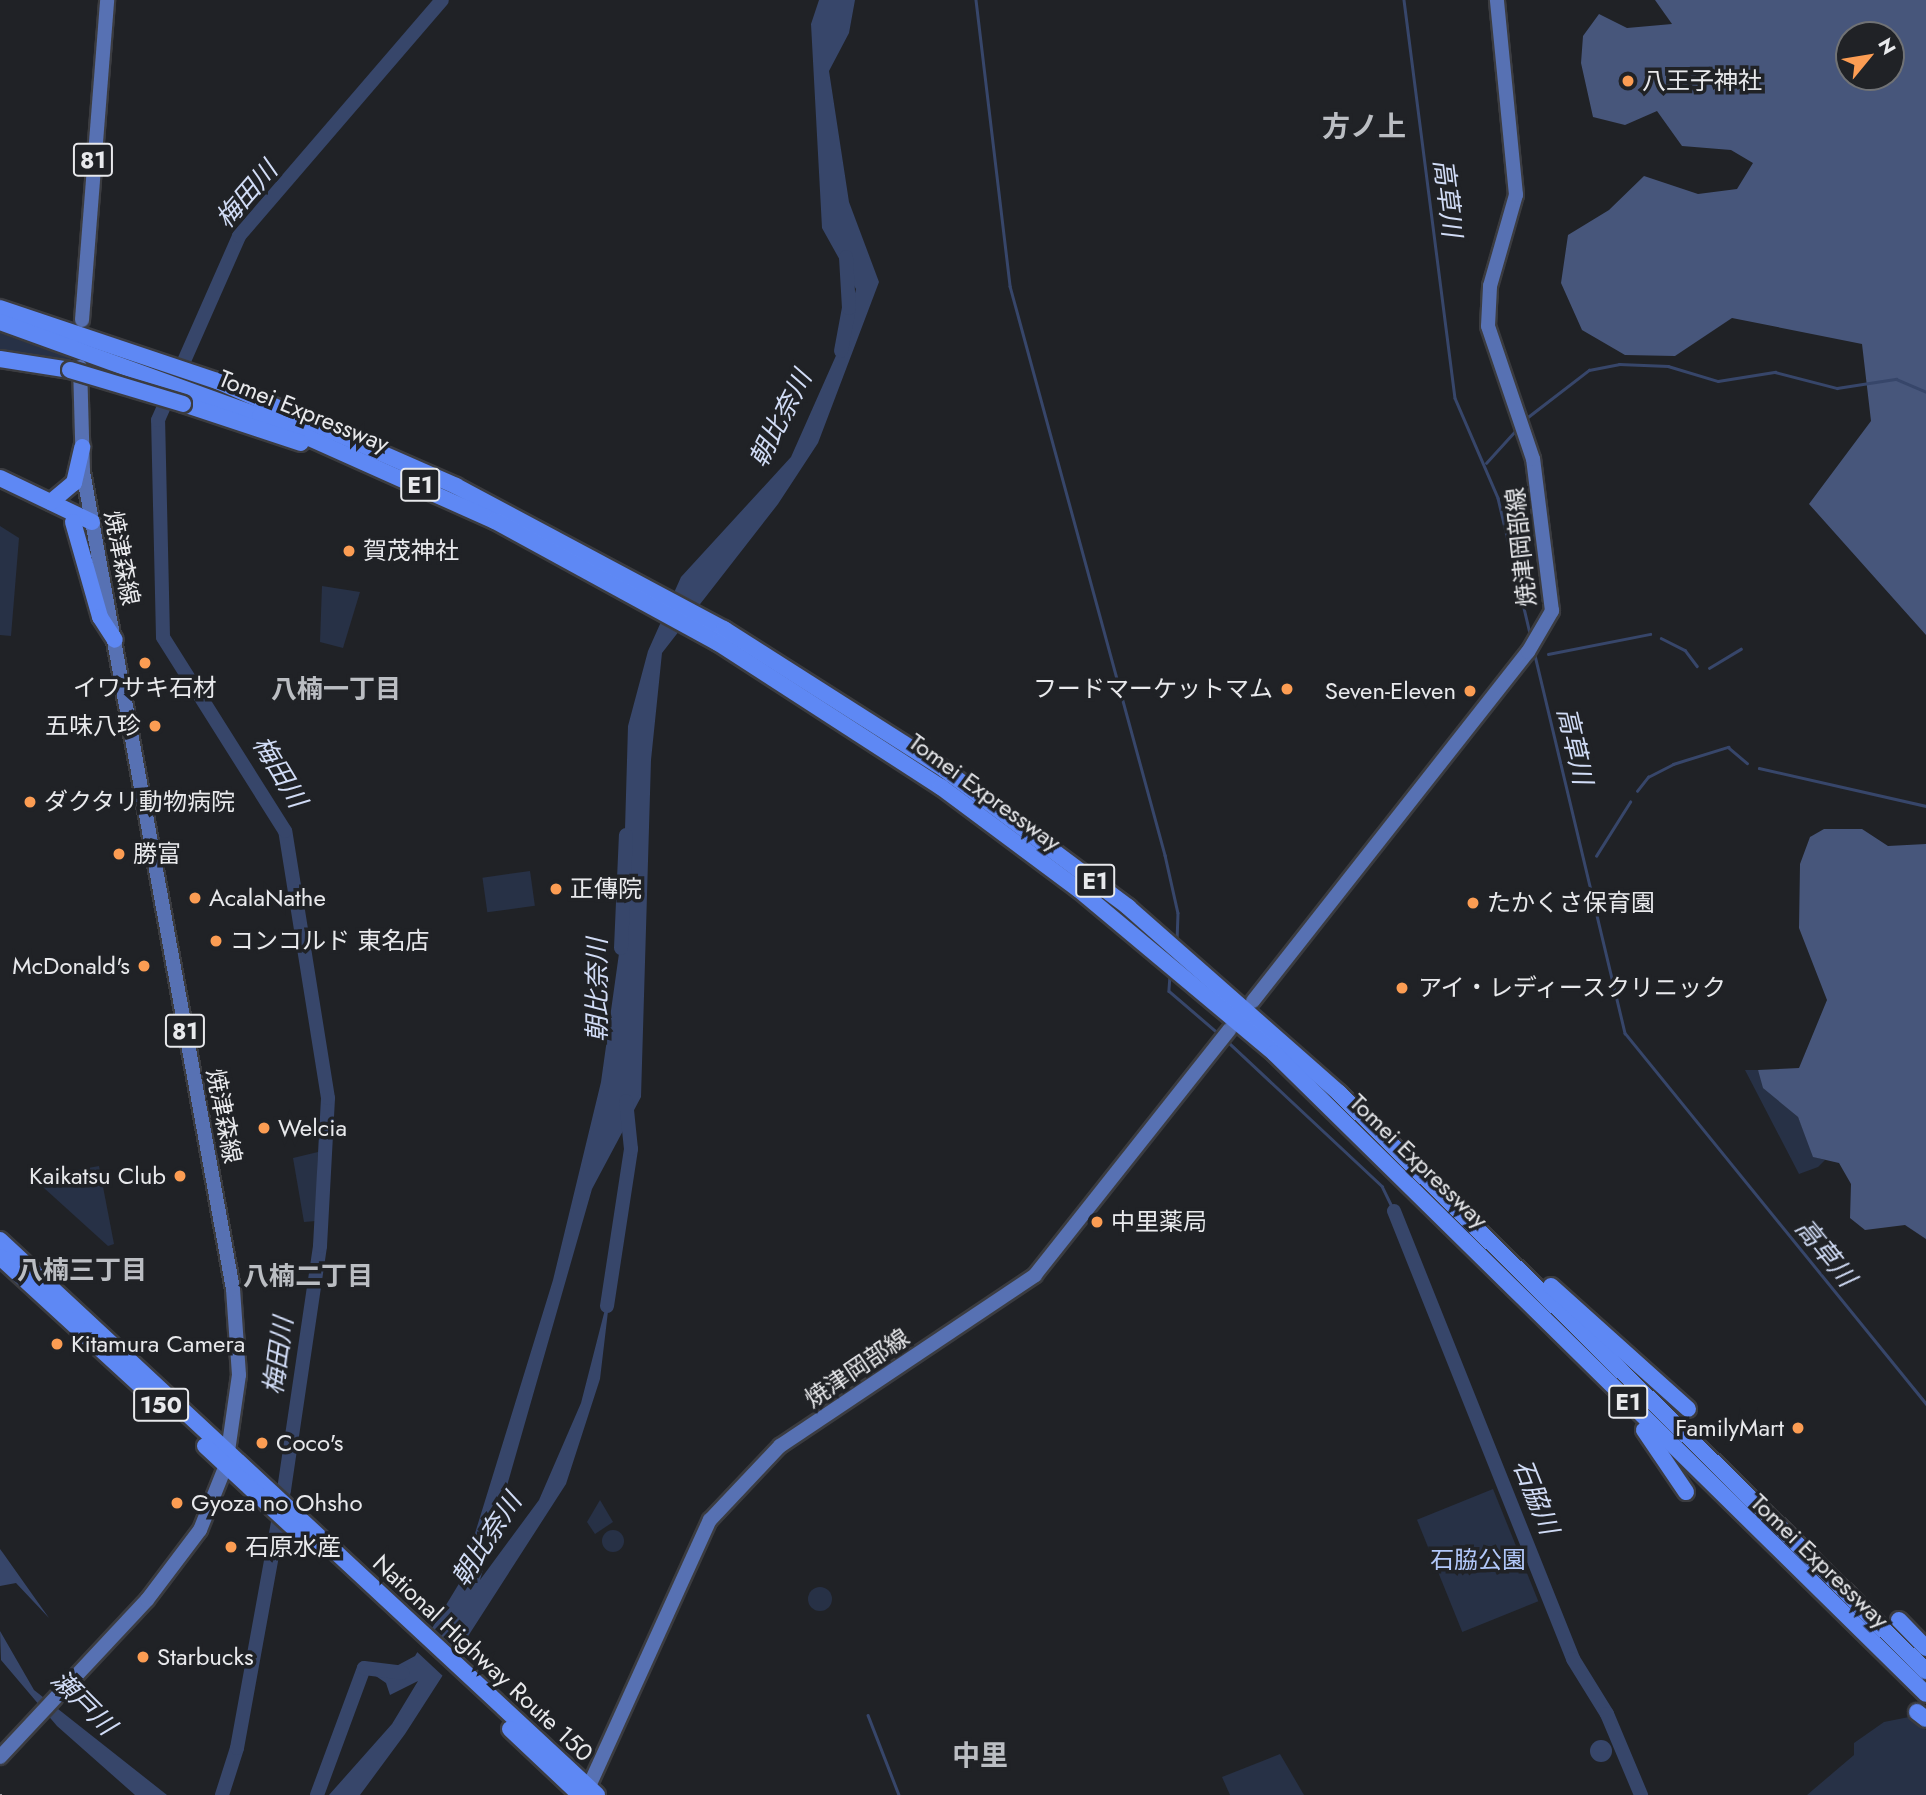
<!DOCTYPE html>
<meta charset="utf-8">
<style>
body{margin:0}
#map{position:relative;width:1926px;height:1795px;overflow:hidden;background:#202226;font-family:Jost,"Noto Sans JP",sans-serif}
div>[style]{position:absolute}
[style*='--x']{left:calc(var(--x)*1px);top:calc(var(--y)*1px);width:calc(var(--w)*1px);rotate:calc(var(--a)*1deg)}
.green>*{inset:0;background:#273146;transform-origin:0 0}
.round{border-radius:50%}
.forest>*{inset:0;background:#47567b}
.water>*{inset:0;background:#37466a}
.pier>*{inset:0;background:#202226}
.stream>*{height:2.5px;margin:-1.25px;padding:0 1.25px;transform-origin:1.25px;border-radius:1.25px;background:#37466a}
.river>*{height:14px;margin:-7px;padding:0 7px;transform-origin:7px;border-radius:7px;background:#37466a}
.roads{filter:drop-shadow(2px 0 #3b3c40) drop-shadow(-2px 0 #3b3c40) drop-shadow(0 2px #3b3c40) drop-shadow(0 -2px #3b3c40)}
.major>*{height:14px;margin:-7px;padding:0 7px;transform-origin:7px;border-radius:7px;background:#5771b3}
.highway>*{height:16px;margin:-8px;padding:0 8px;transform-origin:8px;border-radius:8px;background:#5e88f4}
.rail>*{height:2.5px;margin-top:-1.25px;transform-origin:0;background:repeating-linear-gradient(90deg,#9c9da0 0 12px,transparent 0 24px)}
.bridges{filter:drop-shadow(2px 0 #3b3c40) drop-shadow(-2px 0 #3b3c40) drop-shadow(0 2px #3b3c40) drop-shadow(0 -2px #3b3c40)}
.highway-bridge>*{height:16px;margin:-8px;padding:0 8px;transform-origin:8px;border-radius:8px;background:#5e88f4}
.dots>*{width:19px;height:19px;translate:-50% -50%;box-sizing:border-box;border:4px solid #202226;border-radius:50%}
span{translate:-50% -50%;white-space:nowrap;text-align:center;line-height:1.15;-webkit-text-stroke:7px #202226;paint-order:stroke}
.shield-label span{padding:2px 5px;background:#202226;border:2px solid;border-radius:5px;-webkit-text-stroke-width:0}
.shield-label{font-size:23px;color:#e8e9ec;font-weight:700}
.poi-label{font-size:24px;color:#e8e9ec}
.left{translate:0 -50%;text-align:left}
.right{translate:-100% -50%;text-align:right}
.street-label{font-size:24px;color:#e8e9ec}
.park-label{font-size:24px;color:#b2c8fa}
.water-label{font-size:26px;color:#d1dcf6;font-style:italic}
.neighbourhood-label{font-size:26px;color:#bbbec3;font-weight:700}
.quarter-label{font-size:28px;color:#bbbec3;font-weight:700}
.north{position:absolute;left:1835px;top:21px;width:70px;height:70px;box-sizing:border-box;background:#202226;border:2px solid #707275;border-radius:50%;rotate:60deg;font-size:19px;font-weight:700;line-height:28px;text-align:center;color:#e8e9ec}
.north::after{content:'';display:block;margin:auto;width:24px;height:32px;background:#fc9d53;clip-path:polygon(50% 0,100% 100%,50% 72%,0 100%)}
</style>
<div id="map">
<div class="green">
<i style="clip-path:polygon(0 333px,71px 358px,71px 363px,0 351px)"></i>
<i style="clip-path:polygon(0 526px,19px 538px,11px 636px,0 635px)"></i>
<i style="clip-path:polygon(322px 586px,360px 592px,343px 648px,320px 642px)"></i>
<i style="left:530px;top:871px;width:35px;height:48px;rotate:82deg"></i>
<i style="clip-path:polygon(1745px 1070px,1758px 1070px,1768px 1091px,1798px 1117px,1815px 1157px,1825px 1160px,1818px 1167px,1799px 1174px)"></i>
<i style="clip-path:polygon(318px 1152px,316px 1221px,304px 1222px,293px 1158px)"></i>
<i style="clip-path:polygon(99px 1166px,114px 1244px,108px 1246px,33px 1178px)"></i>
<i style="left:1493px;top:1489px;width:121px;height:82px;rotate:68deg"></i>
<i style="clip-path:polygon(600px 1500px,613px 1522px,595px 1534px,587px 1522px)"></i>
<i class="round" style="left:602px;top:1530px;width:22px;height:22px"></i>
<i class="round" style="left:808px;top:1587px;width:24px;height:24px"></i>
<i style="clip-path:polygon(1909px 1717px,1926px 1730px,1926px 1795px,1807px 1795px,1854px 1755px,1854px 1743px,1884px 1722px)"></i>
<i style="clip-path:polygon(1280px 1754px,1304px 1795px,1230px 1795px,1222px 1777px)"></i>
</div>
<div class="forest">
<i style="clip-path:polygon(evenodd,1655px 0,1926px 0,1926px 635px,1809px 504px,1871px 421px,1862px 344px,1732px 318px,1675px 356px,1625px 355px,1582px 330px,1561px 283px,1568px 235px,1609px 210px,1644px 176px,1698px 194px,1737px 189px,1753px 163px,1731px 150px,1682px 146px,1657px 111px,1625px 125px,1593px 117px,1581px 63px,1583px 36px,1599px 14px,1627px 28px,1672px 24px,1655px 0,1891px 35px,1891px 77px,1849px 77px,1849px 35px,1891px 35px)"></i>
<i style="clip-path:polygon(1824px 829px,1862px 829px,1888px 846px,1926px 844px,1926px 1239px,1905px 1225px,1865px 1230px,1850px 1218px,1851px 1184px,1839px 1163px,1813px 1157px,1798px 1117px,1763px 1088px,1758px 1070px,1799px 1068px,1827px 1000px,1799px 928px,1800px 864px,1810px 837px)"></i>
</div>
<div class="water">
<i style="clip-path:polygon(819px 0,855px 0,849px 33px,829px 71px,849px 202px,879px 282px,818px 443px,778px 504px,662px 653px,651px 760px,641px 1097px,592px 1189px,480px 1580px,539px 1500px,581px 1403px,611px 1286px,600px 1379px,566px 1484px,405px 1734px,360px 1795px,329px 1795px,392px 1724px,418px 1681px,390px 1695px,386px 1683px,364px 1668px,387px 1671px,415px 1656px,460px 1582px,553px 1280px,601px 1082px,622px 932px,628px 726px,648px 651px,681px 577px,791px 457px,846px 333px,856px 289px,822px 228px,811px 24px)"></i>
<i style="clip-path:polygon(0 1549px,3px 1553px,49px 1618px,16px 1583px,0 1586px)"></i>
<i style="clip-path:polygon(0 1631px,34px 1690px,167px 1795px,135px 1795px,57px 1726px,1px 1660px)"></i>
<i class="round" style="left:1590px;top:1740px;width:22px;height:22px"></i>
</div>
<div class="pier">
<i style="clip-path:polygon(427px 1629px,458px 1657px,445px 1678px,415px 1650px)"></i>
</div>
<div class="stream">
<i style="--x:976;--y:0;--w:288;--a:83.2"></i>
<i style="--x:1010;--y:286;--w:590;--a:74.76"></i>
<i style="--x:1165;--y:855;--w:59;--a:77.4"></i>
<i style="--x:1178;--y:913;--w:29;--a:92"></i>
<i style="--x:1404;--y:0;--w:401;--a:82.7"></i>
<i style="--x:1455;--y:398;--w:109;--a:66.7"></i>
<i style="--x:1498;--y:498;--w:144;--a:76.7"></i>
<i style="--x:1524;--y:420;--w:82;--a:-37.6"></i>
<i style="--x:1589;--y:370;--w:31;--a:-11"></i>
<i style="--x:1619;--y:364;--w:49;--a:2.3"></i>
<i style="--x:1668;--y:366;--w:52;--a:16.7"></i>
<i style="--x:1718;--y:381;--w:58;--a:-9"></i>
<i style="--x:1775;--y:372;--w:64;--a:14.5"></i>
<i style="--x:1837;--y:388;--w:60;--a:-8.7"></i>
<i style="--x:1896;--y:379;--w:33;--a:23"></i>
<i style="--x:1486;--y:463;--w:47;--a:-47.6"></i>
<i style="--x:1661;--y:638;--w:27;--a:27"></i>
<i style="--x:1685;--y:650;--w:20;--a:53"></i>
<i style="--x:1534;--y:651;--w:393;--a:76.6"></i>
<i style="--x:1625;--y:1033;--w:478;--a:50.9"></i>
<i style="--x:1548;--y:654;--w:104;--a:-11.1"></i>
<i style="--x:1709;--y:668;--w:37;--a:-31"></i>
<i style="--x:1759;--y:768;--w:171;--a:12.8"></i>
<i style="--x:1637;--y:791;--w:18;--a:-52"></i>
<i style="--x:1648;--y:777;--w:28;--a:-27"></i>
<i style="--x:1673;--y:764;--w:58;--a:-17.2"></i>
<i style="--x:1728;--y:747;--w:25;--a:40"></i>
<i style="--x:1596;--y:856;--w:64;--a:-57.8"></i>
<i style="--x:1170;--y:975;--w:16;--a:94"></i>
<i style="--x:1169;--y:991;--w:65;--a:40.6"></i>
<i style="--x:1226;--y:1040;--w:214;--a:43.1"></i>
<i style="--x:1382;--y:1186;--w:28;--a:64"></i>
<i style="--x:868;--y:1715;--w:86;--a:68.8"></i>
</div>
<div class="river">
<i style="--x:841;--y:351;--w:44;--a:-79.5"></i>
<i style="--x:849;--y:308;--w:51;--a:-93.4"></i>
<i style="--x:621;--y:948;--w:113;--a:-87.5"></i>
<i style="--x:1394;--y:1211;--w:482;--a:68.2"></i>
<i style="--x:1573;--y:1659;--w:65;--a:58.3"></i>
<i style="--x:1607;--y:1714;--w:88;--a:67.2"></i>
<i style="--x:607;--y:1306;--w:159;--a:-81.3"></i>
<i style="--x:631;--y:1149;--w:48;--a:-95.9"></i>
<i style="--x:222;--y:1795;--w:49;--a:-72.3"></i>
<i style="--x:237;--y:1748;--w:262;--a:-79.7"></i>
<i style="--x:284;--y:1490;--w:247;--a:-81.6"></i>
<i style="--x:320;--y:1246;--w:148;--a:-86.9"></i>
<i style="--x:328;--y:1098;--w:270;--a:-99.1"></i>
<i style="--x:285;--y:831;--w:229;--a:-122.2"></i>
<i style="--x:163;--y:637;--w:217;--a:-91.3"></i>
<i style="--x:158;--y:420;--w:201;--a:-66.2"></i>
<i style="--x:239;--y:236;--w:311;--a:-49.3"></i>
<i style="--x:317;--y:1795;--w:135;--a:-69.7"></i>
<i style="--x:364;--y:1668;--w:39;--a:7"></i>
</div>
<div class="roads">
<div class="major">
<i style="--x:82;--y:320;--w:321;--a:-85.5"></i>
<i style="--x:1253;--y:1001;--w:444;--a:-51.8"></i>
<i style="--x:1528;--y:652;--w:48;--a:-59.7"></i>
<i style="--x:1552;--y:611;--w:153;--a:-97.1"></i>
<i style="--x:1533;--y:459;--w:140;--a:-108.7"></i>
<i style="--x:1488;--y:326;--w:40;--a:-87.1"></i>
<i style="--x:1490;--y:286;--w:95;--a:-74.1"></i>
<i style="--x:1516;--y:195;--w:196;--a:-95.6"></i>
<i style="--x:0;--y:1757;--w:215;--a:-46.9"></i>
<i style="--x:147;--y:1600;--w:88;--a:-52.9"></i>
<i style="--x:200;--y:1530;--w:70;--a:-68.2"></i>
<i style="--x:226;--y:1465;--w:91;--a:-81.8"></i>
<i style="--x:239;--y:1375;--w:86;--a:-94"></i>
<i style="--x:233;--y:1289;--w:831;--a:-100.4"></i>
<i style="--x:83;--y:472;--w:105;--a:-91.6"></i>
<i style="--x:585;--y:1795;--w:302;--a:-65.6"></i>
<i style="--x:710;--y:1520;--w:102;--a:-46.6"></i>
<i style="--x:780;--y:1446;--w:307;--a:-33.8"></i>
<i style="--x:1035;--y:1275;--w:313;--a:-51.6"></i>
</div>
<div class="highway">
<i style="--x:0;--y:308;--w:229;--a:18.6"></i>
<i style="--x:217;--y:381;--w:261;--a:23.7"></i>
<i style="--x:456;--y:486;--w:304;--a:28.1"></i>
<i style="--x:724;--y:629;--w:262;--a:32.5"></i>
<i style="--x:945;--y:770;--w:229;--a:36.8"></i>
<i style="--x:1128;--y:907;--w:281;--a:41.4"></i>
<i style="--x:1339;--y:1093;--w:824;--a:44.56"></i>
<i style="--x:0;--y:322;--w:276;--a:19.9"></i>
<i style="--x:260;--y:416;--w:257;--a:24.1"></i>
<i style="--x:495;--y:521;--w:254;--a:28.7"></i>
<i style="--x:718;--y:643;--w:265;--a:32.9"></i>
<i style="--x:941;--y:787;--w:171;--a:36.7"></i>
<i style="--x:1078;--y:889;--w:256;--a:39.9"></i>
<i style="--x:1274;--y:1053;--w:914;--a:44.51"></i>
<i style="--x:0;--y:359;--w:71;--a:8.9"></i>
<i style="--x:183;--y:404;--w:124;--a:18.3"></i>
<i style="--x:0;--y:478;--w:102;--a:25.6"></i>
<i style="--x:51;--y:502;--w:30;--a:-40"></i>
<i style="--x:74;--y:483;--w:37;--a:-77"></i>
<i style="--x:73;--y:522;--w:99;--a:74.1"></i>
<i style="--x:100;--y:617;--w:27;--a:57"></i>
<i style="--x:0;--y:1240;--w:815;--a:42.91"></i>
<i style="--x:0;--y:1257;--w:225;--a:42.5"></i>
<i style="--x:1551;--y:1286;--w:184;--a:41.9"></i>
<i style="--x:1644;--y:1430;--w:75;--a:55.9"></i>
<i style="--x:205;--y:1446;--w:146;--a:42.8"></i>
<i style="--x:1899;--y:1620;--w:39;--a:46"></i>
<i style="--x:1917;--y:1712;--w:11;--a:38"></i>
<i style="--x:510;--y:1729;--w:96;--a:43.3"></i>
</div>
</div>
<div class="rail">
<i style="--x:0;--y:1795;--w:2;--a:0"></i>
</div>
<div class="bridges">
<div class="highway-bridge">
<i style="--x:70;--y:370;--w:118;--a:16.7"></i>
</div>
</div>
<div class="dots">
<i style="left:1628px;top:81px;background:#fc9d53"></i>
<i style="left:349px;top:551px;background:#fc9d53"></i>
<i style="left:145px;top:663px;background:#fc9d53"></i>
<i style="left:1287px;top:689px;background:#fc9d53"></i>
<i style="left:1470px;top:691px;background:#fc9d53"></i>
<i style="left:155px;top:726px;background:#fc9d53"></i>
<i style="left:30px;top:802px;background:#fc9d53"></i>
<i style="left:119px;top:854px;background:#fc9d53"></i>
<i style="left:556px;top:889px;background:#fc9d53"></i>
<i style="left:195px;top:898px;background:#fc9d53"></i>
<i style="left:1473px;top:903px;background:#fc9d53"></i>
<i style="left:216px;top:941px;background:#fc9d53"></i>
<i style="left:144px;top:966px;background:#fc9d53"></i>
<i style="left:1402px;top:988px;background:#fc9d53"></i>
<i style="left:264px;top:1128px;background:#fc9d53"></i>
<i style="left:180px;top:1176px;background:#fc9d53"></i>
<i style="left:1097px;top:1222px;background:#fc9d53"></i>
<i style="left:57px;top:1344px;background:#fc9d53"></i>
<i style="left:1798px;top:1428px;background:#fc9d53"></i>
<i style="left:262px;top:1443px;background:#fc9d53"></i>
<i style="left:177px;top:1503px;background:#fc9d53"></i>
<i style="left:231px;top:1547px;background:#fc9d53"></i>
<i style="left:143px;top:1657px;background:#fc9d53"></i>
</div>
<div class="shield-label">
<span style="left:93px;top:160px">81</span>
<span style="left:420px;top:485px">E1</span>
<span style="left:1095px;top:881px">E1</span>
<span style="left:185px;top:1031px">81</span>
<span style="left:1628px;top:1402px">E1</span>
<span style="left:161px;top:1405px">150</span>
</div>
<div class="poi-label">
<span class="left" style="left:1642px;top:81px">八王子神社</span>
<span class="left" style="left:363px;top:551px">賀茂神社</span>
<span style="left:145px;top:688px">イワサキ石材</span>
<span class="right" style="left:1273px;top:689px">フードマーケットマム</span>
<span class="right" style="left:1456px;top:691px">Seven-Eleven</span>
<span class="right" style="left:141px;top:726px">五味八珍</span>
<span class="left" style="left:44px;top:802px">ダクタリ動物病院</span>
<span class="left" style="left:133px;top:854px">勝富</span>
<span class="left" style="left:570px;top:889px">正傳院</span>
<span class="left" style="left:209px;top:898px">AcalaNathe</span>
<span class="left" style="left:1487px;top:903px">たかくさ保育園</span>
<span class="left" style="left:230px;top:941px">コンコルド 東名店</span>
<span class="right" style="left:130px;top:966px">McDonald's</span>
<span class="left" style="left:1418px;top:988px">アイ・レディースクリニック</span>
<span class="left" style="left:278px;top:1128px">Welcia</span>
<span class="right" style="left:166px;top:1176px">Kaikatsu Club</span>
<span class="left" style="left:1111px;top:1222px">中里薬局</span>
<span class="left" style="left:71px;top:1344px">Kitamura Camera</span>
<span class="right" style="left:1784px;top:1428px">FamilyMart</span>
<span class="left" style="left:276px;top:1443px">Coco's</span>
<span class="left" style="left:191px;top:1503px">Gyoza no Ohsho</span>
<span class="left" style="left:245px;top:1547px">石原水産</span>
<span class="left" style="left:157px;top:1657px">Starbucks</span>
</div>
<div class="street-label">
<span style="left:304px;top:411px;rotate:22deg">Tomei Expressway</span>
<span style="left:1521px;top:547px;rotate:-96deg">焼津岡部線</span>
<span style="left:122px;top:558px;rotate:79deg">焼津森線</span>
<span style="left:985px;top:792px;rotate:36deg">Tomei Expressway</span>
<span style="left:224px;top:1116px;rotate:79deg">焼津森線</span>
<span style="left:1419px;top:1161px;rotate:44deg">Tomei Expressway</span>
<span style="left:857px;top:1368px;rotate:-34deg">焼津岡部線</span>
<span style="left:1820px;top:1561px;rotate:44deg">Tomei Expressway</span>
<span style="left:483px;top:1658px;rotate:43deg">National Highway Route 150</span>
</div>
<div class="park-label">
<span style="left:1478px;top:1560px">石脇公園</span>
</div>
<div class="water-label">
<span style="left:247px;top:195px;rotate:-49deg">梅田川</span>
<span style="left:1447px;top:198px;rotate:83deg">高草川</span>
<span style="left:781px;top:419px;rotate:-63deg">朝比奈川</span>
<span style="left:1574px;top:746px;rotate:77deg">高草川</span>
<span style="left:279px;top:772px;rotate:59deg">梅田川</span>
<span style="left:598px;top:990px;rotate:-90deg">朝比奈川</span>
<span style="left:1825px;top:1253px;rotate:51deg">高草川</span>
<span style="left:279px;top:1356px;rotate:-82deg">梅田川</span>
<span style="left:1535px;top:1497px;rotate:68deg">石脇川</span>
<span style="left:487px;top:1540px;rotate:-57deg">朝比奈川</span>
<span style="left:83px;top:1703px;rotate:45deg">瀬戸川</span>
</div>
<div class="neighbourhood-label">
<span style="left:336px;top:690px">八楠一丁目</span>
<span style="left:82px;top:1271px">八楠三丁目</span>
<span style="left:308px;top:1277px">八楠二丁目</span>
</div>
<div class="quarter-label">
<span style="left:1364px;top:127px">方ノ上</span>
<span style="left:980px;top:1756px">中里</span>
</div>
<div class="north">N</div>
</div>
